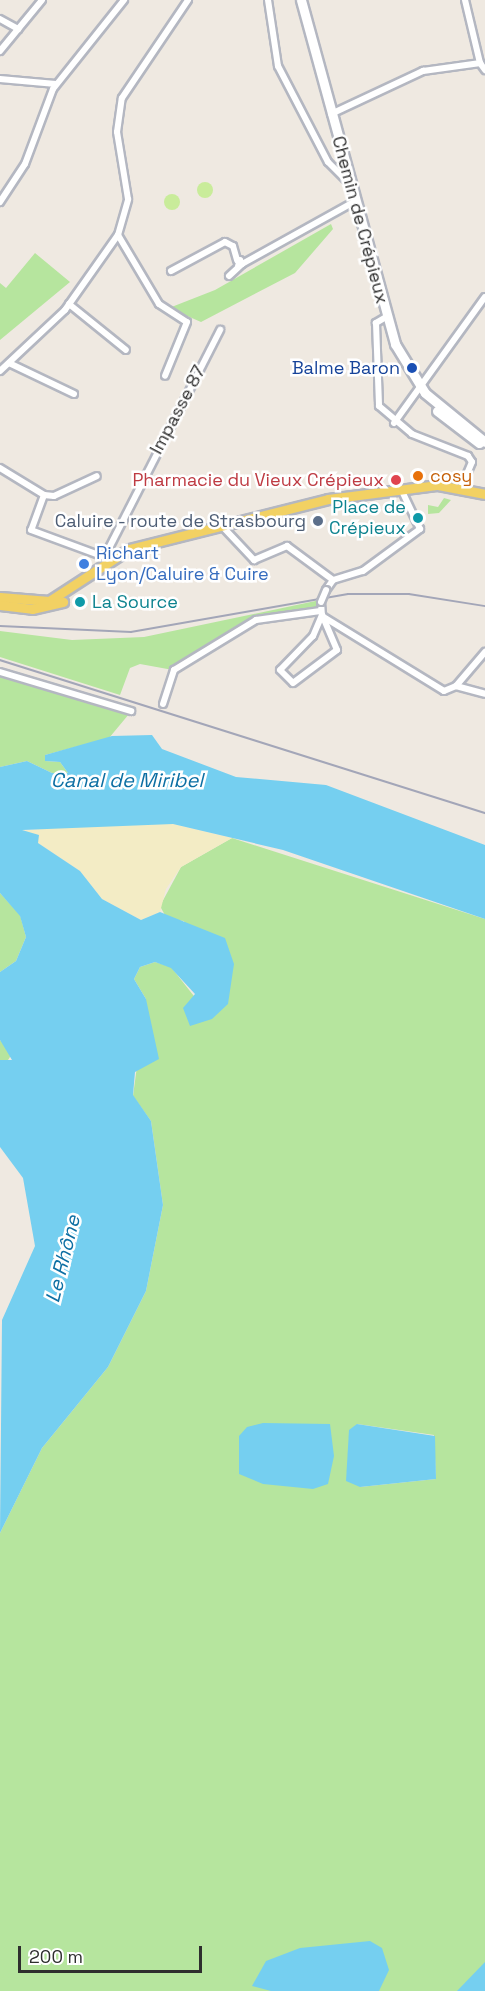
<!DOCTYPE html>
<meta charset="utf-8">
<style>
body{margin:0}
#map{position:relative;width:485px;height:1991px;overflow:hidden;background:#efe9e1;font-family:"Space Grotesk",sans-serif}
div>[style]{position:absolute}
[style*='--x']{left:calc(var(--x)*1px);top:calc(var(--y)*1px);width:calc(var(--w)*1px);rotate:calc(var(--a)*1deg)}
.green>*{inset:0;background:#b6e59e}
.sand>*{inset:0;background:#f3ecc5}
.pitch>*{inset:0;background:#c9ec9a}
.round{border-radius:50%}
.water>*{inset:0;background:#75cff0}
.roads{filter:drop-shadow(2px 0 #b4b7c1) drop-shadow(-2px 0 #b4b7c1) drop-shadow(0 2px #b4b7c1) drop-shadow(0 -2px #b4b7c1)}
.street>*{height:6px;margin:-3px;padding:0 3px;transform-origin:3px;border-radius:3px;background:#fff}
.secondary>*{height:9px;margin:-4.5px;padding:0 4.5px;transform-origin:4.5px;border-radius:4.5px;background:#fff}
.primary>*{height:9px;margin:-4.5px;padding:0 4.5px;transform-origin:4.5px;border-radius:4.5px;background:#f2d163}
.rail>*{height:1.5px;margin:-0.75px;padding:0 0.75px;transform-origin:0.75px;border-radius:0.75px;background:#a3a6b8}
.bridges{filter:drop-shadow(2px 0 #b4b7c1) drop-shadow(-2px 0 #b4b7c1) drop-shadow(0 2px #b4b7c1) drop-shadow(0 -2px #b4b7c1)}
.street-bridge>*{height:6px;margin:-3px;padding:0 3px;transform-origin:3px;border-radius:3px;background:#fff}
.dots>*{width:16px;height:16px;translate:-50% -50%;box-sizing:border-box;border:3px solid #fff;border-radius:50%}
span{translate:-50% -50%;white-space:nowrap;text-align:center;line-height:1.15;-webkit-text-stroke:5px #fff;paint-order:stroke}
.street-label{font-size:18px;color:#2e2e2e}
.transit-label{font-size:18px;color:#164399}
.right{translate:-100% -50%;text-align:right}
.food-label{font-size:18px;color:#c56008}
.left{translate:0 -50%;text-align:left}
.health-label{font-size:18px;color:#be3a42}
.culture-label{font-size:18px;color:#0d838f}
.service-label{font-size:18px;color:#4e5e75}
.shop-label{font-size:18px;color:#366cbe}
.water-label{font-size:20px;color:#0d6fa3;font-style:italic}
.scale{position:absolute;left:18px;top:1946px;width:184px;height:27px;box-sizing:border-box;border:3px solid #2e2e2e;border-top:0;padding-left:8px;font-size:18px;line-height:21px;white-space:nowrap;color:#2e2e2e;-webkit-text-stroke:4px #fff;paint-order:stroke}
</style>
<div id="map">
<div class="green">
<i style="clip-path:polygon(331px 224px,333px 229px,295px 273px,201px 322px,169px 308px,215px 290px)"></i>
<i style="clip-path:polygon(35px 253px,70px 282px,0 340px,0 283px,6px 288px)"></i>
<i style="clip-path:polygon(444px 498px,451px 500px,439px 513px,428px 514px,428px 505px,438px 507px)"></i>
<i style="clip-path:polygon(325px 599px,313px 611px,264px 616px,173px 670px,140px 664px,130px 668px,120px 695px,0 657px,0 631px,72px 640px,144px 637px)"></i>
<i style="clip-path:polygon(0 667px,134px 708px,109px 738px,45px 755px,45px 761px,60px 762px,68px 773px,52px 773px,27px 761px,0 767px)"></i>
<i style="clip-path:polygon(evenodd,232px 838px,485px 919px,485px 1991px,0 1991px,0 1533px,42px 1448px,108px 1367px,146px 1291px,163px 1205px,151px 1121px,133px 1096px,146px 999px,134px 979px,140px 967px,155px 962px,171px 967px,212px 1019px,184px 921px,167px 919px,160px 906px,181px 867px,232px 838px,357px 1424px,434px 1435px,436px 1479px,360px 1487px,357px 1424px)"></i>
<i style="clip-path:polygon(0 893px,20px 915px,26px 937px,16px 961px,0 972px)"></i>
<i style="clip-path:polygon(0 1040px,12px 1054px,6px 1063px,0 1060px)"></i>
</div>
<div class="sand">
<i style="clip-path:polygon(91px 824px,173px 824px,232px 838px,181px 867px,166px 889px,160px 912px,141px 920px,102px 899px,80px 871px,20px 831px)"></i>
</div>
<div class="pitch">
<i class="round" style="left:197px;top:182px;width:16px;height:16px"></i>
<i class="round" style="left:164px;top:194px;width:16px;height:16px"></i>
</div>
<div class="water">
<i style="clip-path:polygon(152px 735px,162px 749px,236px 777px,326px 785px,485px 845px,485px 919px,283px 850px,173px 824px,22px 830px,39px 835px,38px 843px,80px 871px,102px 899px,141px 920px,160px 912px,225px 938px,234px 964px,228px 1004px,212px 1019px,190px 1026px,183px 1008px,195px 994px,171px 968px,155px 962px,140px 967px,134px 979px,146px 999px,159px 1059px,135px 1072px,133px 1095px,151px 1121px,163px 1205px,146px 1291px,108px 1367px,42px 1448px,0 1533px,2px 1320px,35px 1246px,23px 1178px,0 1147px,0 1060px,12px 1060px,0 1040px,0 972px,16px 961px,26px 937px,20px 916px,0 893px,0 767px,27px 761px,52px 773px,68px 773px,60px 762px,45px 761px,45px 755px,112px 736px)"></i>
<i style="clip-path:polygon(263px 1423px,330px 1424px,334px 1456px,328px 1484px,313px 1489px,263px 1484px,239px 1474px,239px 1436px,247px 1427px)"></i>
<i style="clip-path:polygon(357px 1424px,435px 1436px,436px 1479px,360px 1487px,346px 1481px,349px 1430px)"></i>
<i style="clip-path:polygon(370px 1941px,382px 1948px,389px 1970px,379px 1991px,271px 1991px,252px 1986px,266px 1961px,300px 1948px)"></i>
<i style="clip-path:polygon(485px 1962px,485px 1991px,457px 1991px)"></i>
</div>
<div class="roads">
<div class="street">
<i style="--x:268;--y:0;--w:67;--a:81.4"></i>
<i style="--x:278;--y:66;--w:108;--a:62.5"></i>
<i style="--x:328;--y:162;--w:30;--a:45"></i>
<i style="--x:465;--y:0;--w:65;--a:76.6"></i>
<i style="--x:0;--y:19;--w:21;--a:29"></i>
<i style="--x:0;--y:51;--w:66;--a:-50.5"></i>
<i style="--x:0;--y:79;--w:56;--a:5.1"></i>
<i style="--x:331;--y:114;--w:102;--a:-25.1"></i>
<i style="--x:423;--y:71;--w:58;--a:-8"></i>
<i style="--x:480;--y:63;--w:9;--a:54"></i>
<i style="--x:0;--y:202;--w:45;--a:-56.7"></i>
<i style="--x:25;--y:164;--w:80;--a:-69.5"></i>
<i style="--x:53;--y:89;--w:114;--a:-51.4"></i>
<i style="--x:118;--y:235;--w:80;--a:59.3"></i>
<i style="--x:159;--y:304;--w:33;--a:33"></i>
<i style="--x:187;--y:322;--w:58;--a:112.2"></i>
<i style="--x:242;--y:264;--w:128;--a:-29"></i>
<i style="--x:171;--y:271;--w:61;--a:-28.2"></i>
<i style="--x:225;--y:242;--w:9;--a:27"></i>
<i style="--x:233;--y:246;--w:15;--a:74"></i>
<i style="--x:229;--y:276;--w:18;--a:-43"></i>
<i style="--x:242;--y:264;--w:4;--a:-117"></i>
<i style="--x:240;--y:260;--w:6;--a:108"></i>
<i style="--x:69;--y:304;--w:73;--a:38.9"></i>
<i style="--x:386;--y:317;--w:12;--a:149"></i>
<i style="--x:376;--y:323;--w:83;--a:87.9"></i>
<i style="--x:379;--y:406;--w:43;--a:40.3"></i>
<i style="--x:412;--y:434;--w:60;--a:21.4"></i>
<i style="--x:468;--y:456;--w:7;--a:56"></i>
<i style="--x:472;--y:462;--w:28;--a:113"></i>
<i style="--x:9;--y:363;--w:72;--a:25.5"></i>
<i style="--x:0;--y:371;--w:89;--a:-43.2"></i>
<i style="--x:65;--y:310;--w:92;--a:-54.8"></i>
<i style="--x:118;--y:235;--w:37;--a:-74"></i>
<i style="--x:128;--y:199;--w:68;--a:-99.3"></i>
<i style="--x:117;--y:132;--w:34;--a:-82"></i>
<i style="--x:122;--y:98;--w:118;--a:-56"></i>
<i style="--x:394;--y:423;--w:155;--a:-54.2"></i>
<i style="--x:0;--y:468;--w:52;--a:31.5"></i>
<i style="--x:44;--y:495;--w:37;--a:110"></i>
<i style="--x:31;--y:530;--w:81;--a:20.2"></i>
<i style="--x:44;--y:495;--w:10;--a:6"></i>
<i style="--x:54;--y:496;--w:47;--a:-24.9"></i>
<i style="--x:222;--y:526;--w:47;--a:46.7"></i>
<i style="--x:254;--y:560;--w:36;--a:-23"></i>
<i style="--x:287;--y:546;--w:57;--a:36.5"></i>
<i style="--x:105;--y:556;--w:254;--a:-63"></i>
<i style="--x:326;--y:590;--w:12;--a:-55"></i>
<i style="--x:333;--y:580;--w:31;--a:-17"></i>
<i style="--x:363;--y:571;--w:71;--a:-36.4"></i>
<i style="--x:420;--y:529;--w:44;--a:-115.4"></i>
<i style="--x:321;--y:602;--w:13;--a:86"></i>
<i style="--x:322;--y:615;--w:23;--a:113"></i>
<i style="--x:313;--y:636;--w:47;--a:134.1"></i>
<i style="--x:280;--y:670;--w:18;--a:45"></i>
<i style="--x:293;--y:683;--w:55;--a:-36.9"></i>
<i style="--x:337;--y:650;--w:38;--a:-113"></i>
<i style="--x:322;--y:616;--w:143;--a:31.6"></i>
<i style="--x:444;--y:691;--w:13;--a:-23"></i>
<i style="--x:456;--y:686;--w:30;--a:15"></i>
<i style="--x:0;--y:672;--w:137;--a:16.6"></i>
<i style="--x:456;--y:686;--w:45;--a:-49.5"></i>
<i style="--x:163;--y:704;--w:36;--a:-72"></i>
<i style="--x:174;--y:670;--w:96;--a:-31.4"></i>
<i style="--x:256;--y:620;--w:65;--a:-8"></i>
</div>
<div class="secondary">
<i style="--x:301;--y:0;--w:357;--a:74.7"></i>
<i style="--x:395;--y:344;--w:57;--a:58.5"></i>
<i style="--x:425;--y:393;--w:77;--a:39.2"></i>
<i style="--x:437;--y:411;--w:53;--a:37.3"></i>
</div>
<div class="primary">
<i style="--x:0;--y:597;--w:49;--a:4.7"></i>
<i style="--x:49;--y:601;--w:95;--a:-33"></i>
<i style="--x:129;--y:549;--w:205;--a:-14.1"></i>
<i style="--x:328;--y:499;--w:111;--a:-7.3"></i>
<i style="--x:438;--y:485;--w:48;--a:10.8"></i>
<i style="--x:0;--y:605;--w:32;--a:7"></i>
<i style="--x:32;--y:609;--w:32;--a:-13"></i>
</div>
</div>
<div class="rail">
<i style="--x:0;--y:626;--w:131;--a:2.6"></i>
<i style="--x:131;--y:632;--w:220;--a:-9.9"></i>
<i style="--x:348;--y:594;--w:61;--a:0"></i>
<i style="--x:409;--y:594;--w:77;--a:9"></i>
<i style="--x:0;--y:660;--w:509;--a:17.51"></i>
</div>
<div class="bridges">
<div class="street-bridge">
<i style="--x:321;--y:602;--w:13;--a:-67"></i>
</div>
</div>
<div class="dots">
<i style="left:412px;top:368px;background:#1a4fb4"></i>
<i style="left:418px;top:476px;background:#e8710a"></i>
<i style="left:396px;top:480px;background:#e0444e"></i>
<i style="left:418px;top:518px;background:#0f9aa8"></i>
<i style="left:318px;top:521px;background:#5c6f8a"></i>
<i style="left:84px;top:564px;background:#3f7fe0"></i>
<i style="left:80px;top:602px;background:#0f9aa8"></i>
</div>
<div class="street-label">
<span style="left:360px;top:220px;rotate:75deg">Chemin de Crépieux</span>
<span style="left:178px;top:410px;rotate:-62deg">Impasse 87</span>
</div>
<div class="transit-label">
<span class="right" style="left:400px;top:368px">Balme Baron</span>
</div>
<div class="food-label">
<span class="left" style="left:430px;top:476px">cosy</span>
</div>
<div class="health-label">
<span class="right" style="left:384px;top:480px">Pharmacie du Vieux Crépieux</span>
</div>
<div class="culture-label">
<span class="right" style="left:406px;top:518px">Place de<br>Crépieux</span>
<span class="left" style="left:92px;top:602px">La Source</span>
</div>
<div class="service-label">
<span class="right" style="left:306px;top:521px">Caluire - route de Strasbourg</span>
</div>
<div class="shop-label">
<span class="left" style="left:96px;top:564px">Richart<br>Lyon/Caluire &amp; Cuire</span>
</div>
<div class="water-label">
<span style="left:127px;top:780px">Canal de Miribel</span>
<span style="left:63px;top:1259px;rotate:-76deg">Le Rhône</span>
</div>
<div class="scale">200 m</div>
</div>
